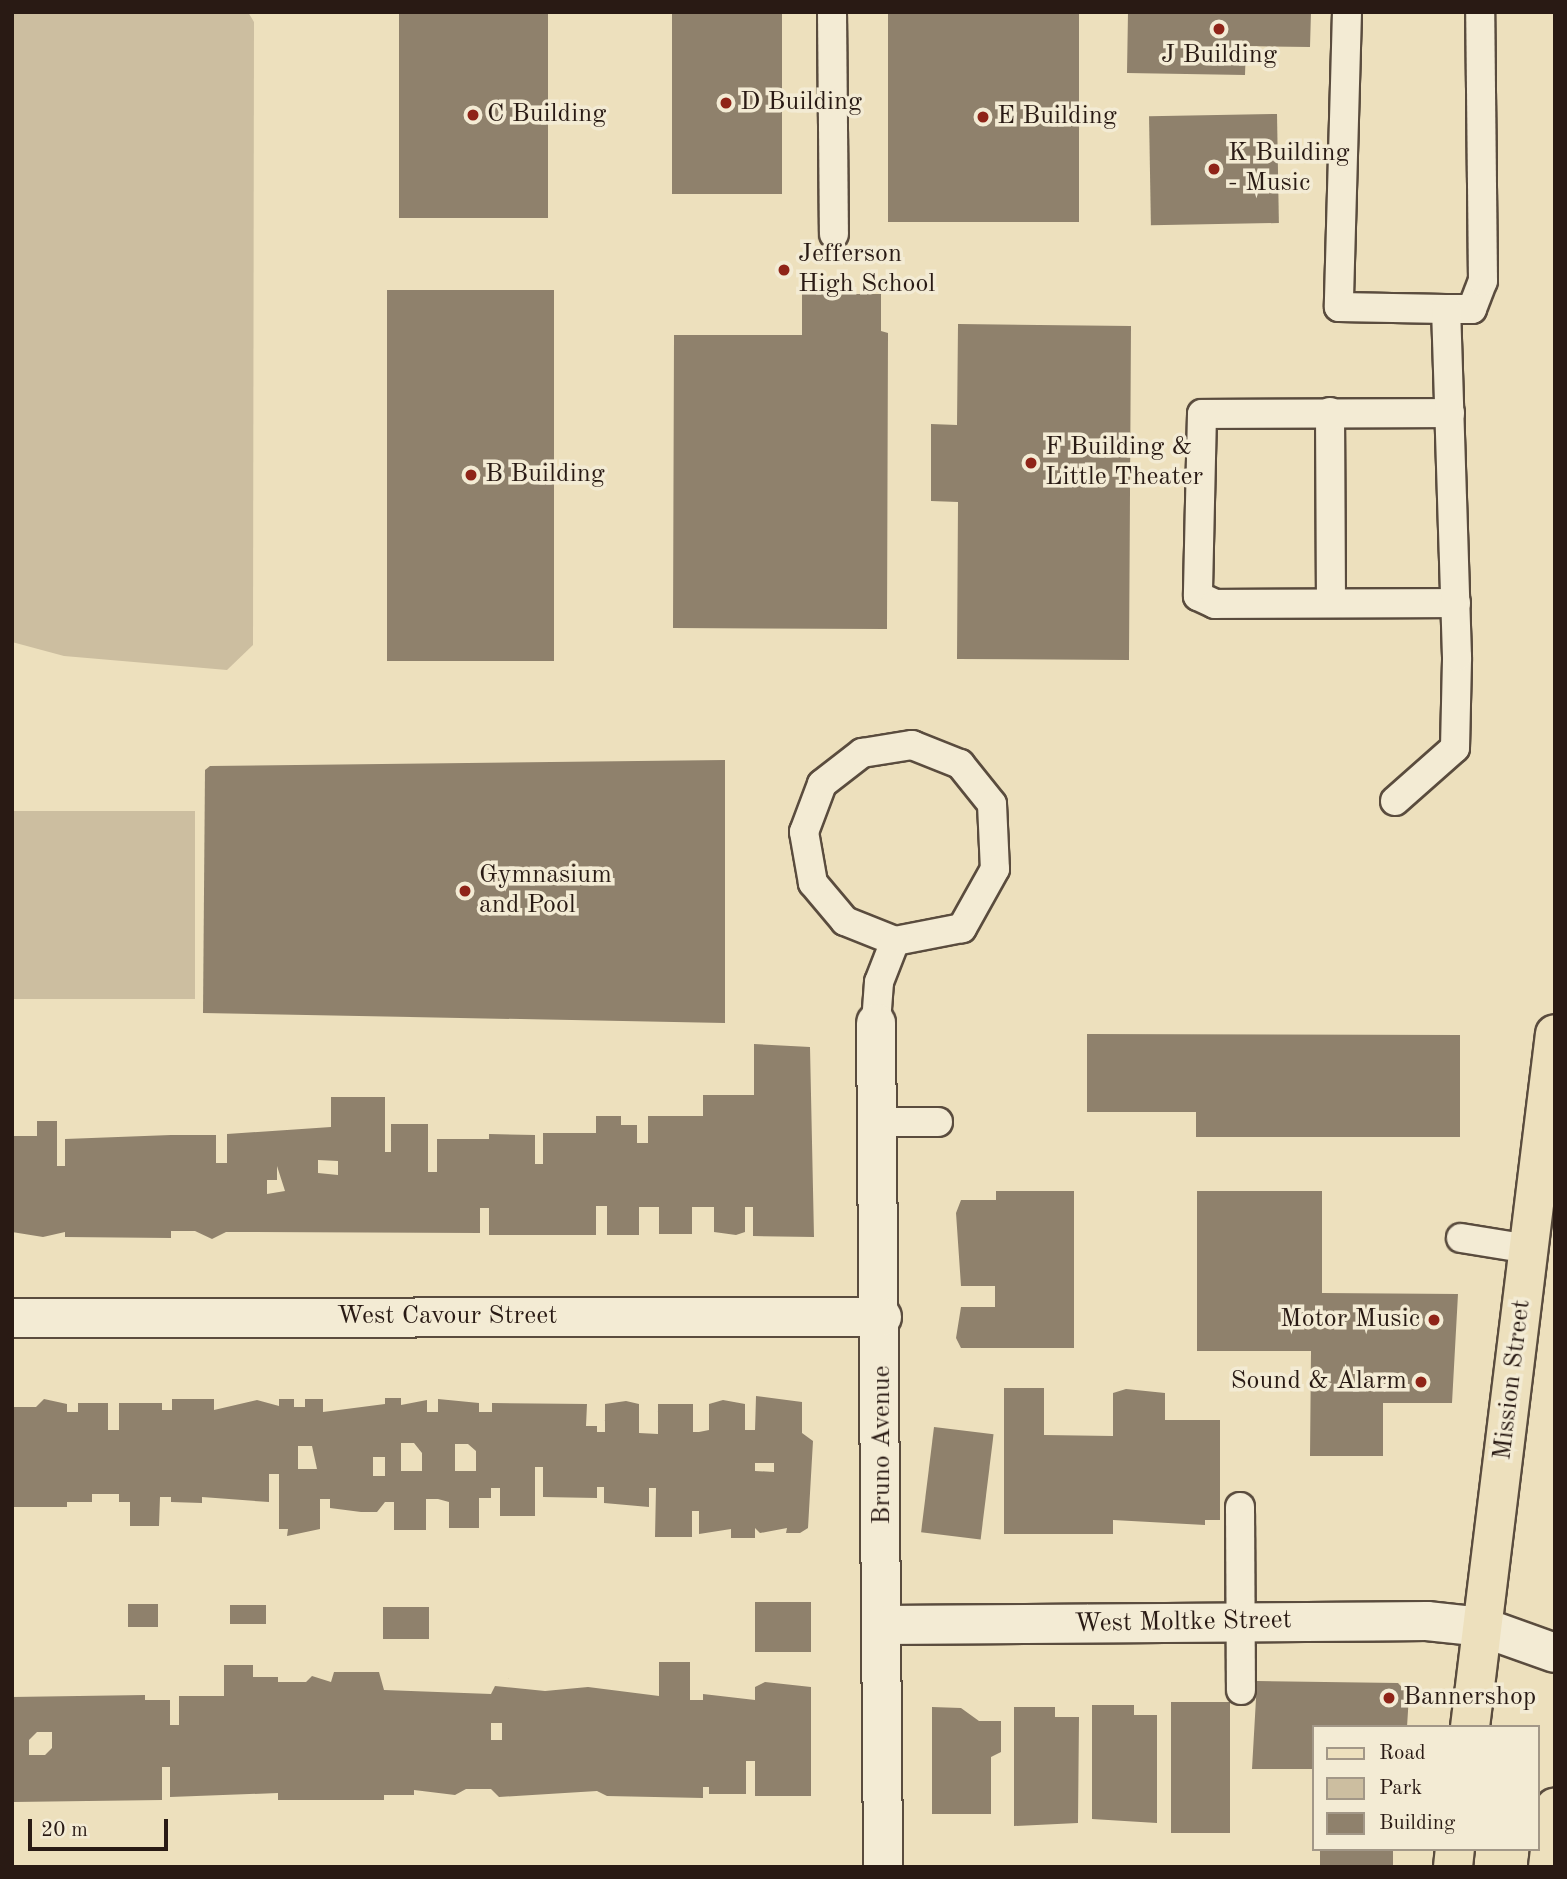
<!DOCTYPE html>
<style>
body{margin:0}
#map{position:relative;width:1567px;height:1879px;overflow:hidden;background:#ede0bd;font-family:"Old Standard TT",serif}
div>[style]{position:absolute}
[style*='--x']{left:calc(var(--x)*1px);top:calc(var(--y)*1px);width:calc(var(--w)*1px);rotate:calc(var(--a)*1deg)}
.green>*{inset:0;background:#ccbea0;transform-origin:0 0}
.building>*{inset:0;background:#8f816c;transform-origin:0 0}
.roads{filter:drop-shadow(2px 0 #5a4c3e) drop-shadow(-2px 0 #5a4c3e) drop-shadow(0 2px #5a4c3e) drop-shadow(0 -2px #5a4c3e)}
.lane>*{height:28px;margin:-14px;padding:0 14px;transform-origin:14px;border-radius:14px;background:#f3ebd4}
.street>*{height:38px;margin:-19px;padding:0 19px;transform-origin:19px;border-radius:19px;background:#f3ebd4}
.primary>*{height:38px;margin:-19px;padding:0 19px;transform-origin:19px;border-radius:19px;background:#ede0bd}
.dots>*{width:19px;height:19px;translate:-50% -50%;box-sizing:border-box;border:4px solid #f3ebd4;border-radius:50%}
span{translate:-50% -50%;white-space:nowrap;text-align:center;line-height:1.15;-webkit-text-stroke:7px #f3ebd4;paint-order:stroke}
.poi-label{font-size:26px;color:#291a14}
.left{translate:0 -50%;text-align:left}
.right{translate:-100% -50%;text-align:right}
.street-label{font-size:26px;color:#291a14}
.frame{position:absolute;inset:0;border:14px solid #291a14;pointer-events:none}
.legend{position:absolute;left:1312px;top:1725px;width:228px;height:126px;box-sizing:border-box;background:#f3ebd4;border:2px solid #a29787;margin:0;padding:9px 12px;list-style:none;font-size:21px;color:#291a14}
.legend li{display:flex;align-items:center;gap:14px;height:35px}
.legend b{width:35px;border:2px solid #a29787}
.scale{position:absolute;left:28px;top:1819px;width:140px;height:32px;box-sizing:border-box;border:4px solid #291a14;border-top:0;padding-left:9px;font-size:21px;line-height:24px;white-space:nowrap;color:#291a14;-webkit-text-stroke:5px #f3ebd4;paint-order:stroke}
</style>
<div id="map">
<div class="green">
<i style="clip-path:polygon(12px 12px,248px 12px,254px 22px,253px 645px,227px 670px,64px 656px,12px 642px)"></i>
<i style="left:12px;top:811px;width:183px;height:188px"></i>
</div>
<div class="building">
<i style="left:399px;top:12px;width:149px;height:206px"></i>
<i style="left:672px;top:12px;width:110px;height:182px"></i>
<i style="left:888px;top:12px;width:191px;height:210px"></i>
<i style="clip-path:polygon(1128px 12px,1311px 12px,1310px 47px,1246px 46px,1245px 75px,1127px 73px)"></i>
<i style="left:1277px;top:114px;width:109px;height:128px;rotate:89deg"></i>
<i style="left:387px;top:290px;width:167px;height:371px"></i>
<i style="clip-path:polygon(802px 294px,881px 294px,881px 331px,888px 333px,887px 629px,673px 628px,674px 335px,802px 335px)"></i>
<i style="clip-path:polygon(958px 324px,1131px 326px,1129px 660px,957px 659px,958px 502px,931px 501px,931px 424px,957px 425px)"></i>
<i style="clip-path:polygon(725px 760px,725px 1023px,203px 1013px,205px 770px,210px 766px)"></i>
<i style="clip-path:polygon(1087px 1034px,1460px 1035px,1460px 1137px,1196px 1137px,1196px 1112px,1087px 1112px)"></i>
<i style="clip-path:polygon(evenodd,754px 1044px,810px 1047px,814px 1237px,753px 1236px,753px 1207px,745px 1207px,745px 1232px,736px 1235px,714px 1232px,714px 1207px,692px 1207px,692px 1234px,659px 1234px,659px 1207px,639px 1207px,639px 1235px,607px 1235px,607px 1206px,596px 1206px,596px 1235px,489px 1235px,489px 1208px,480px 1208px,480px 1233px,226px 1232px,212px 1239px,195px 1231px,171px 1231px,171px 1238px,65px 1237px,65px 1232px,43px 1237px,12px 1232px,13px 1136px,37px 1136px,37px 1121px,57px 1121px,57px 1166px,65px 1166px,65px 1139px,171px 1135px,216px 1135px,216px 1163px,227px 1163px,227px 1134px,331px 1127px,331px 1097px,385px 1097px,385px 1152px,391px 1152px,391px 1124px,428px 1124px,428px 1172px,437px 1172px,437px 1139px,489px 1139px,489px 1134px,535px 1135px,535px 1164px,543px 1164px,543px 1133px,596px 1133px,596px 1116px,621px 1116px,621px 1125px,637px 1125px,637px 1143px,648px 1143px,648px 1116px,703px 1116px,703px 1095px,754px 1095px,754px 1044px,318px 1160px,338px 1161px,338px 1175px,318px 1173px,318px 1160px,754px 1044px,277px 1166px,285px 1191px,267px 1194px,267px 1180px,277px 1180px,277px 1166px)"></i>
<i style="clip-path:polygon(996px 1191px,1074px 1191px,1074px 1348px,961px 1348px,956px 1338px,961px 1307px,995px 1307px,995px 1286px,961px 1286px,956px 1213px,961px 1200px,996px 1200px)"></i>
<i style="clip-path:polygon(1197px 1191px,1322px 1191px,1322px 1293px,1458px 1294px,1452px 1403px,1383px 1403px,1383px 1456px,1310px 1456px,1311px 1351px,1197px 1351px)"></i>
<i style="clip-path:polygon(1004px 1388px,1044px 1388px,1044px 1435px,1113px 1436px,1113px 1393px,1126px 1389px,1165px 1393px,1165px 1420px,1220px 1420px,1220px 1520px,1205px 1520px,1205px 1525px,1113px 1520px,1113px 1534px,1004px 1534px)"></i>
<i style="clip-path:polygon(evenodd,756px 1396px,802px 1402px,802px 1433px,813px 1441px,808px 1528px,800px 1533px,786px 1533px,787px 1528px,760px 1533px,755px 1528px,755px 1538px,731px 1538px,731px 1529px,699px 1534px,699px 1511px,692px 1511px,692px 1537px,655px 1537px,656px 1488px,649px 1488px,649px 1507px,604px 1503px,604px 1487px,597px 1487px,597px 1498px,543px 1497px,543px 1467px,535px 1467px,535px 1516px,500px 1516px,500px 1488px,491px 1488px,491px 1498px,479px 1498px,479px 1528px,449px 1528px,449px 1502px,438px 1499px,426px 1499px,426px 1530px,394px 1530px,394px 1502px,385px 1502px,377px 1512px,361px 1512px,330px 1508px,330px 1499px,320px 1499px,320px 1529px,287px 1536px,288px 1529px,279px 1529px,279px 1474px,269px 1474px,269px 1502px,202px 1497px,202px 1503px,171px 1502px,171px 1497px,160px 1497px,159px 1526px,130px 1526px,130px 1502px,119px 1502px,119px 1494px,92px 1494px,92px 1502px,67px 1502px,67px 1507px,12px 1507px,12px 1407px,36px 1407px,44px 1399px,67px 1404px,67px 1412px,78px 1412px,78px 1403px,108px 1403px,108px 1430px,119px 1430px,119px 1403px,162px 1403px,162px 1410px,172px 1410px,172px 1399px,214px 1399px,214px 1410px,257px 1400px,279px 1406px,279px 1399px,294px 1399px,294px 1407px,305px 1407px,305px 1399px,323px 1399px,323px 1412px,385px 1404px,385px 1398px,401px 1398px,401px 1405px,427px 1400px,427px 1412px,438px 1412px,438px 1399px,479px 1403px,479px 1412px,492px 1412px,492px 1403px,587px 1404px,586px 1426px,597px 1426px,597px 1432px,605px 1432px,605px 1404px,626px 1401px,639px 1404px,639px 1433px,658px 1434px,658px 1404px,693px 1404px,693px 1432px,699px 1432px,709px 1430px,709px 1404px,723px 1400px,745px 1404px,745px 1430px,755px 1430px,756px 1396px,401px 1443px,414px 1443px,422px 1453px,422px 1471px,401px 1471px,401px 1443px,756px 1396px,455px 1444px,468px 1444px,476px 1451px,476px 1471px,455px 1471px,455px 1444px,756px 1396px,298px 1446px,312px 1446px,317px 1469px,298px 1469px,298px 1446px,756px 1396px,373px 1457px,385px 1457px,385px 1476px,373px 1476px,373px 1457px,756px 1396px,755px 1463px,774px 1463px,774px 1472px,755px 1471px,755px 1463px)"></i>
<i style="left:934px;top:1427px;width:60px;height:106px;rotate:7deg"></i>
<i style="left:755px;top:1602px;width:56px;height:50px"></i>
<i style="left:128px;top:1604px;width:30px;height:23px"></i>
<i style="left:230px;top:1605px;width:36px;height:19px"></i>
<i style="left:383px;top:1607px;width:46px;height:32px"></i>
<i style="clip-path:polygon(evenodd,659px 1662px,690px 1662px,690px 1700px,703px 1700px,703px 1694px,755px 1700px,755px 1687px,765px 1682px,811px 1687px,811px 1796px,755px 1796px,755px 1761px,746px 1761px,746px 1794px,709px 1794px,709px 1787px,703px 1787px,703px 1798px,607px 1796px,597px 1791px,499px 1797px,491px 1789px,466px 1789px,455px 1795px,414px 1790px,414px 1795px,384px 1795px,384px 1800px,278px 1800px,278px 1793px,170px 1797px,170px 1767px,162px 1767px,162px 1800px,13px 1802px,12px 1797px,12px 1697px,145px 1695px,145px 1700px,170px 1700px,170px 1725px,179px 1725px,179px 1696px,224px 1696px,224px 1665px,253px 1665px,253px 1677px,278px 1677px,278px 1682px,306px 1682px,312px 1676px,331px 1682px,334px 1672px,379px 1672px,384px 1690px,491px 1694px,495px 1686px,545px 1691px,588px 1687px,659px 1696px,659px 1662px,491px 1723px,502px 1723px,502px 1740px,491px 1740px,491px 1723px,659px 1662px,37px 1732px,52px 1732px,52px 1748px,45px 1755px,29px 1755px,29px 1740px,37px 1732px)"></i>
<i style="clip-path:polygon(1257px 1681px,1398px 1683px,1409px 1695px,1407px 1727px,1313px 1727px,1313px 1769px,1252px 1769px)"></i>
<i style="left:1171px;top:1702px;width:59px;height:131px"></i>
<i style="clip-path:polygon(1092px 1705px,1134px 1705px,1134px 1715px,1157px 1715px,1157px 1823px,1092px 1819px)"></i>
<i style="clip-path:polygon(932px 1707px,961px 1708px,979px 1721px,1001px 1721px,1001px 1752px,991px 1757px,991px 1814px,932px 1814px)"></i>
<i style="clip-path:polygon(1014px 1707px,1055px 1707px,1055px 1717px,1079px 1717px,1078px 1823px,1014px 1826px)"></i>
<i style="left:1320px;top:1849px;width:73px;height:18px"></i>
</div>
<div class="roads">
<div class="lane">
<i style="--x:832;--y:12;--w:222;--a:89.5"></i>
<i style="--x:1347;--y:12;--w:295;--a:91.6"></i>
<i style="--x:1339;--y:307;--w:107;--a:1.1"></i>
<i style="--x:1446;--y:309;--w:26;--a:0"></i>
<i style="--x:1472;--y:309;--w:30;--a:-69"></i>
<i style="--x:1483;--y:281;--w:269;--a:-90.6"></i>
<i style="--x:1330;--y:412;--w:191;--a:89.7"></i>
<i style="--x:1450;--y:413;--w:248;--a:179.8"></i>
<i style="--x:1202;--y:414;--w:182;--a:91.3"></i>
<i style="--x:1198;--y:596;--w:19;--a:25"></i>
<i style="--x:1215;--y:604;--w:241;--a:-0.2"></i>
<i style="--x:912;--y:745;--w:52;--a:21.6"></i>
<i style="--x:960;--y:764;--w:51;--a:51.3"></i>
<i style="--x:992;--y:804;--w:65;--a:87.4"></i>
<i style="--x:995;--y:869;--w:68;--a:119.2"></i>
<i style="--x:962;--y:928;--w:68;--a:169"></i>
<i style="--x:895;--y:941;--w:54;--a:-158.2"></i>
<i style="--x:845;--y:921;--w:50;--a:-130.1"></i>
<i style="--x:813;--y:883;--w:52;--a:-100"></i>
<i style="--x:804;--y:832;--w:51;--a:-69.4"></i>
<i style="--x:822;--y:784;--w:51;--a:-37.8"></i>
<i style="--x:862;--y:753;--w:51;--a:-9.1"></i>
<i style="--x:1395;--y:801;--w:80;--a:-41.5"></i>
<i style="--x:1455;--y:748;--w:91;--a:-88.7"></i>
<i style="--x:1457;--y:657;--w:348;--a:-91.8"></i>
<i style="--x:876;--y:1023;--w:41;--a:-85.8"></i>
<i style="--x:879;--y:982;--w:44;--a:-68.7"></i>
<i style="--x:879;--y:1122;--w:59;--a:0"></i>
<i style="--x:1461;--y:1238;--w:69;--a:9.2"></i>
<i style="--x:1240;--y:1507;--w:183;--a:89.7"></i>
</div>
<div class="street">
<i style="--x:876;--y:1023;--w:844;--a:89.52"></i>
<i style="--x:12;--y:1318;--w:870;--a:-0.07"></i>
<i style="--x:884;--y:1625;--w:543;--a:-0.42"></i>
<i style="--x:1427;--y:1621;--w:55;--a:6.2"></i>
<i style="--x:1482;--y:1627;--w:77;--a:19.6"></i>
</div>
<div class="primary">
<i style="--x:1470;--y:1727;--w:698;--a:-83.01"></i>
<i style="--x:1453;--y:1867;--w:18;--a:-84"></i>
<i style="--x:1548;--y:1867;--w:60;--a:-83.3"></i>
</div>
</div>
<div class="dots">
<i style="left:1219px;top:29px;background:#8f2418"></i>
<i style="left:726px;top:103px;background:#8f2418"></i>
<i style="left:473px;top:115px;background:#8f2418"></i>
<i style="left:983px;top:117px;background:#8f2418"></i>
<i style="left:1214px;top:169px;background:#8f2418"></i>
<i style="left:784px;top:270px;background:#8f2418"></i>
<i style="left:1031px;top:463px;background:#8f2418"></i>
<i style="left:471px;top:475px;background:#8f2418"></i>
<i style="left:465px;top:891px;background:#8f2418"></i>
<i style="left:1434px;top:1320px;background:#8f2418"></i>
<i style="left:1421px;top:1382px;background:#8f2418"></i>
<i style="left:1389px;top:1698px;background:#8f2418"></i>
</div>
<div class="poi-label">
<span style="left:1219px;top:56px">J Building</span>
<span class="left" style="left:740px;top:103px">D Building</span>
<span class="left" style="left:487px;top:115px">C Building</span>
<span class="left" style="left:997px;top:117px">E Building</span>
<span class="left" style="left:1228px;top:169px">K Building<br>- Music</span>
<span class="left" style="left:798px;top:270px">Jefferson<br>High School</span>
<span class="left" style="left:1045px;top:463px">F Building &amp;<br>Little Theater</span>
<span class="left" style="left:485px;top:475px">B Building</span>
<span class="left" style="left:479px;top:891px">Gymnasium<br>and Pool</span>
<span class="right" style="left:1420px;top:1320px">Motor Music</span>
<span class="right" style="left:1407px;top:1382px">Sound &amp; Alarm</span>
<span class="left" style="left:1403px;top:1698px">Bannershop</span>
</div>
<div class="street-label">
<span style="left:447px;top:1317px">West Cavour Street</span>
<span style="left:1513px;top:1380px;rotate:-83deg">Mission Street</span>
<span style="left:883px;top:1445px;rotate:-90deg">Bruno Avenue</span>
<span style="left:1183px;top:1623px;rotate:-1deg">West Moltke Street</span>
</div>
<div class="frame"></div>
<ul class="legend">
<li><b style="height:9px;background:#ede0bd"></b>Road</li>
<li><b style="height:19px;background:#ccbea0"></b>Park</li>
<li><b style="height:19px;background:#8f816c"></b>Building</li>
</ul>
<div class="scale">20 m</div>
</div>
